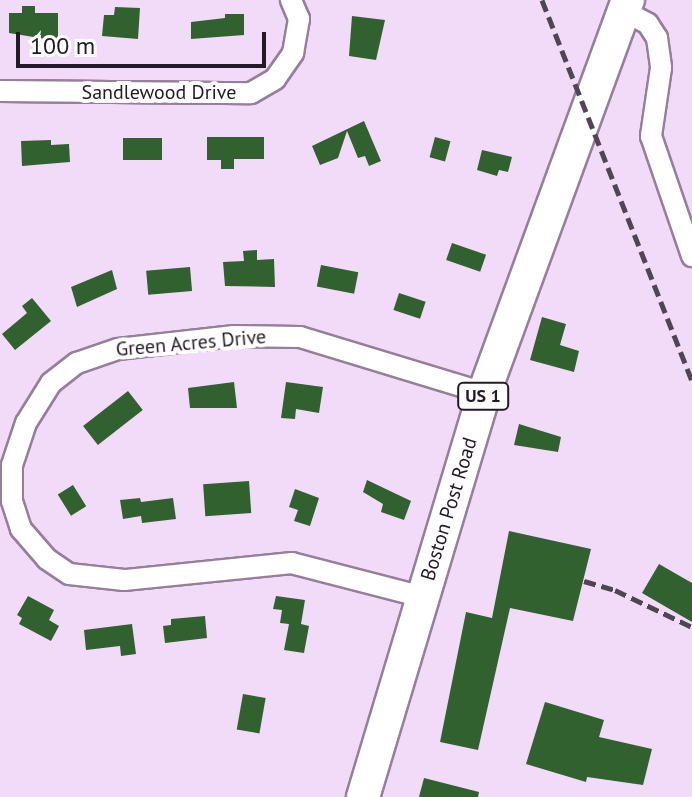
<!DOCTYPE html>
<style>
body{margin:0}
#map{position:relative;width:692px;height:797px;overflow:hidden;background:#f2dbf8;font-family:"PT Sans",sans-serif}
div>[style]{position:absolute}
[style*='--x']{left:calc(var(--x)*1px);top:calc(var(--y)*1px);width:calc(var(--w)*1px);rotate:calc(var(--a)*1deg)}
.building>*{inset:0;background:#31612f;transform-origin:0 0}
.roads{filter:drop-shadow(2px 0 #957f9a) drop-shadow(-2px 0 #957f9a) drop-shadow(0 2px #957f9a) drop-shadow(0 -2px #957f9a)}
.minor>*{height:20px;margin:-10px;padding:0 10px;transform-origin:10px;border-radius:10px;background:#fff}
.primary>*{height:32px;margin:-16px;padding:0 16px;transform-origin:16px;border-radius:16px;background:#fff}
.rail>*{height:5px;margin-top:-2.5px;transform-origin:0;background:repeating-linear-gradient(90deg,#504553 0 12px,transparent 0 18px)}
span{translate:-50% -50%;white-space:nowrap;text-align:center;line-height:1.15;-webkit-text-stroke:8px #fff;paint-order:stroke}
.shield-label span{padding:2px 6px;background:#fff;border:2px solid;border-radius:6px;-webkit-text-stroke-width:0}
.shield-label{font-size:18px;color:#221a24;font-weight:700}
.street-label{font-size:20px;color:#221a24}
.scale{position:absolute;left:16px;top:32px;width:250px;height:36px;box-sizing:border-box;border:4px solid #221a24;border-top:0;padding-left:10px;font-size:24px;line-height:28px;white-space:nowrap;color:#221a24;-webkit-text-stroke:6px #fff;paint-order:stroke}
</style>
<div id="map">
<div class="building">
<i style="clip-path:polygon(22px 6px,35px 6px,35px 13px,58px 13px,58px 41px,9px 33px,9px 13px,22px 13px)"></i>
<i style="clip-path:polygon(115px 7px,140px 8px,138px 39px,102px 36px,104px 15px,114px 15px)"></i>
<i style="clip-path:polygon(225px 14px,244px 14px,244px 35px,191px 39px,191px 22px,225px 18px)"></i>
<i style="clip-path:polygon(352px 16px,385px 20px,376px 60px,349px 56px)"></i>
<i style="clip-path:polygon(364px 121px,381px 161px,369px 166px,365px 156px,358px 158px,347px 131px,338px 158px,320px 165px,312px 146px)"></i>
<i style="clip-path:polygon(207px 137px,264px 137px,264px 159px,234px 159px,234px 169px,221px 169px,221px 160px,207px 160px)"></i>
<i style="left:435px;top:137px;width:16px;height:21px;rotate:15deg"></i>
<i style="left:123px;top:138px;width:39px;height:22px"></i>
<i style="clip-path:polygon(51px 140px,51px 145px,69px 144px,70px 162px,22px 166px,21px 141px)"></i>
<i style="clip-path:polygon(482px 150px,512px 157px,508px 172px,499px 170px,497px 176px,477px 170px)"></i>
<i style="left:452px;top:243px;width:36px;height:18px;rotate:19deg"></i>
<i style="clip-path:polygon(257px 250px,257px 260px,274px 259px,275px 287px,225px 286px,223px 262px,244px 261px,243px 251px)"></i>
<i style="left:321px;top:265px;width:38px;height:22px;rotate:11deg"></i>
<i style="left:190px;top:267px;width:24px;height:44px;rotate:85deg"></i>
<i style="clip-path:polygon(112px 270px,117px 289px,77px 307px,71px 287px)"></i>
<i style="left:399px;top:293px;width:28px;height:18px;rotate:18deg"></i>
<i style="clip-path:polygon(32px 298px,51px 321px,15px 350px,2px 334px,27px 313px,22px 306px)"></i>
<i style="clip-path:polygon(542px 317px,566px 324px,560px 345px,579px 351px,574px 372px,530px 360px)"></i>
<i style="clip-path:polygon(234px 382px,237px 408px,190px 408px,188px 388px)"></i>
<i style="clip-path:polygon(286px 382px,323px 387px,319px 413px,296px 409px,295px 419px,281px 418px)"></i>
<i style="left:128px;top:391px;width:24px;height:57px;rotate:52deg"></i>
<i style="clip-path:polygon(519px 424px,561px 437px,558px 452px,514px 445px)"></i>
<i style="clip-path:polygon(367px 480px,411px 501px,404px 520px,381px 512px,383px 504px,363px 492px)"></i>
<i style="left:249px;top:481px;width:32px;height:46px;rotate:86deg"></i>
<i style="left:73px;top:485px;width:25px;height:18px;rotate:58deg"></i>
<i style="clip-path:polygon(295px 489px,319px 498px,310px 526px,294px 521px,298px 510px,289px 507px)"></i>
<i style="clip-path:polygon(140px 498px,141px 502px,173px 498px,176px 519px,142px 523px,141px 516px,123px 519px,120px 500px)"></i>
<i style="clip-path:polygon(509px 531px,591px 549px,573px 621px,510px 608px,478px 750px,440px 742px,466px 612px,492px 618px)"></i>
<i style="clip-path:polygon(659px 564px,692px 583px,692px 622px,642px 593px)"></i>
<i style="clip-path:polygon(28px 596px,54px 610px,49px 620px,59px 626px,51px 641px,19px 624px,22px 618px,17px 615px)"></i>
<i style="clip-path:polygon(276px 596px,305px 600px,301px 624px,309px 626px,304px 653px,284px 650px,289px 624px,280px 623px,282px 610px,273px 609px)"></i>
<i style="clip-path:polygon(205px 616px,207px 638px,165px 643px,163px 626px,171px 625px,171px 619px)"></i>
<i style="clip-path:polygon(132px 624px,136px 654px,121px 656px,120px 646px,86px 650px,84px 630px)"></i>
<i style="left:243px;top:694px;width:23px;height:36px;rotate:10deg"></i>
<i style="clip-path:polygon(545px 702px,604px 720px,599px 737px,652px 749px,643px 785px,587px 777px,586px 782px,526px 764px)"></i>
<i style="clip-path:polygon(424px 778px,479px 792px,478px 797px,419px 797px)"></i>
</div>
<div class="roads">
<div class="minor">
<i style="--x:624;--y:11;--w:27;--a:28"></i>
<i style="--x:648;--y:24;--w:17;--a:57"></i>
<i style="--x:657;--y:38;--w:30;--a:82"></i>
<i style="--x:661;--y:68;--w:69;--a:98.4"></i>
<i style="--x:651;--y:136;--w:127;--a:71.1"></i>
<i style="--x:0;--y:91;--w:251;--a:0.5"></i>
<i style="--x:251;--y:93;--w:28;--a:-30"></i>
<i style="--x:275;--y:79;--w:32;--a:-55"></i>
<i style="--x:293;--y:53;--w:35;--a:-80"></i>
<i style="--x:299;--y:19;--w:21;--a:-113"></i>
<i style="--x:423;--y:597;--w:135;--a:-165.5"></i>
<i style="--x:292;--y:563;--w:169;--a:174.2"></i>
<i style="--x:124;--y:580;--w:55;--a:-173.8"></i>
<i style="--x:69;--y:574;--w:27;--a:-146"></i>
<i style="--x:47;--y:559;--w:40;--a:-131"></i>
<i style="--x:21;--y:529;--w:29;--a:-108"></i>
<i style="--x:12;--y:501;--w:36;--a:-90"></i>
<i style="--x:12;--y:465;--w:44;--a:-71.6"></i>
<i style="--x:26;--y:423;--w:47;--a:-58"></i>
<i style="--x:51;--y:383;--w:33;--a:-38"></i>
<i style="--x:77;--y:363;--w:43;--a:-18.9"></i>
<i style="--x:118;--y:349;--w:117;--a:-6.4"></i>
<i style="--x:234;--y:336;--w:66;--a:0.9"></i>
<i style="--x:300;--y:337;--w:192;--a:16.9"></i>
</div>
<div class="primary">
<i style="--x:363;--y:797;--w:422;--a:-73.3"></i>
<i style="--x:484;--y:393;--w:419;--a:-69.9"></i>
</div>
</div>
<div class="rail">
<i style="--x:542;--y:0;--w:409;--a:68.5"></i>
<i style="--x:584;--y:581;--w:32;--a:16"></i>
<i style="--x:615;--y:590;--w:85;--a:25.7"></i>
</div>
<div class="shield-label">
<span style="left:483px;top:396px">US 1</span>
</div>
<div class="street-label">
<span style="left:159px;top:92px">Sandlewood Drive</span>
<span style="left:191px;top:343px;rotate:-5deg">Green Acres Drive</span>
<span style="left:449px;top:509px;rotate:-73deg">Boston Post Road</span>
</div>
<div class="scale">100 m</div>
</div>
